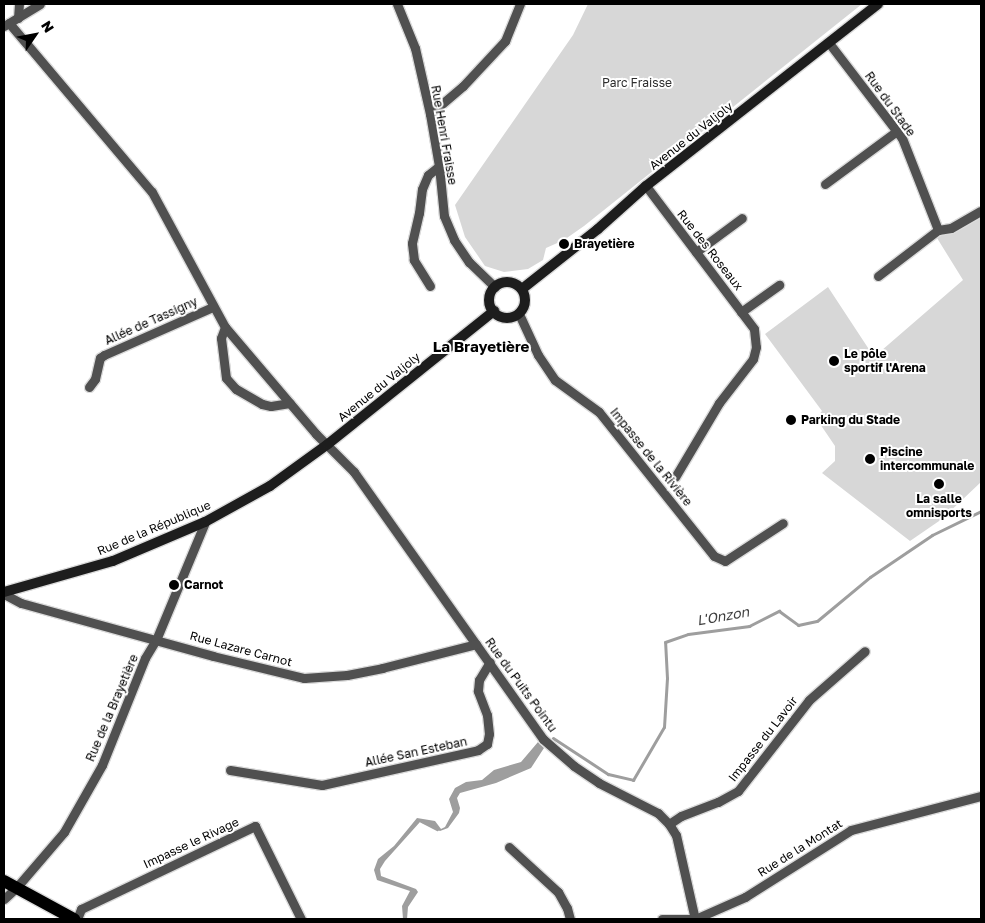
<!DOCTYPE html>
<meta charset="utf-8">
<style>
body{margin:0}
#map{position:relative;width:985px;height:923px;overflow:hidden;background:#fff;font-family:"Golos Text",sans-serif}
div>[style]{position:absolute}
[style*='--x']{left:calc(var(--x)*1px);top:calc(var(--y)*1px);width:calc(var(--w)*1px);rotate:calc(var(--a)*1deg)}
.green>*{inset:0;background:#d7d7d7}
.water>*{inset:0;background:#9e9e9e}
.stream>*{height:3px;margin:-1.5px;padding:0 1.5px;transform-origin:1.5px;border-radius:1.5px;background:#9e9e9e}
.roads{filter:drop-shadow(1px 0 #dbdbdb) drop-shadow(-1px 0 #dbdbdb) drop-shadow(0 1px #dbdbdb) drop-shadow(0 -1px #dbdbdb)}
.minor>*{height:9px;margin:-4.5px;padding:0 4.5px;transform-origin:4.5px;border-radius:4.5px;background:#505050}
.secondary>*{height:10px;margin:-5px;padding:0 5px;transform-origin:5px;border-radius:5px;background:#1d1d1d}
.secondary>.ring{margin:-5px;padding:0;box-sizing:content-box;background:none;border:10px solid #1d1d1d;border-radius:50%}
.primary>*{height:12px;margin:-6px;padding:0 6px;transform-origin:6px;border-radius:6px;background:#000}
.dots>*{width:14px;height:14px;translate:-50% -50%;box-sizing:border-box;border:2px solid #fff;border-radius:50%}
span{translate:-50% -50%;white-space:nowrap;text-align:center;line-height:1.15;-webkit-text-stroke:4px #fff;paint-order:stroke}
.park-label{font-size:12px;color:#2e2e2e}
.street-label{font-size:12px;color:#000}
.poi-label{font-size:12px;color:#000;font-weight:700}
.left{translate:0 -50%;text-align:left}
.water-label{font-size:14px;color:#3f3f3f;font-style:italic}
.quarter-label{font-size:15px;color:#000;font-weight:700}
.frame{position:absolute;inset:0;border:5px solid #000;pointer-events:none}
.north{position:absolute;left:10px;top:10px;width:50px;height:50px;-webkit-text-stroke:4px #fff;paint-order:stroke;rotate:57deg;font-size:14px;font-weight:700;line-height:20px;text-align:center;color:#000}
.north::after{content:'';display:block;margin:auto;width:18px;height:22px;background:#000;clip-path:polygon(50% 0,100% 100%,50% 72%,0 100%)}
</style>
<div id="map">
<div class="green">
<i style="clip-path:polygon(588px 4px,862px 4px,584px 226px,564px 240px,546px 248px,543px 260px,528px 269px,504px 272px,485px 266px,465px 237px,455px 205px,573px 35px)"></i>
<i style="clip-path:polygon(981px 214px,981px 482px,942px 519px,910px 541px,822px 473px,835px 461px,835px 446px,816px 418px,822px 411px,765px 334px,828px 287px,874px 357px,963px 280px,937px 238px)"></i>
</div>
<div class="water">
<i style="clip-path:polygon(538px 742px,544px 748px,531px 768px,496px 783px,460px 793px,457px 798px,460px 808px,459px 813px,448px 828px,440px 831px,420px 822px,385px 861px,380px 869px,381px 876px,416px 889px,418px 892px,408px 907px,407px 919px,403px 919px,402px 906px,410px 891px,377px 880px,374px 870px,378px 859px,394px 846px,417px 818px,435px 821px,441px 829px,445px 827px,453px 812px,449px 799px,455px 788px,466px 782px,482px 780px,494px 770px,521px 762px)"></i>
</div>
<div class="stream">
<i style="--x:553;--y:738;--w:66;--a:33.2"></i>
<i style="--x:608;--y:774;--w:26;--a:13"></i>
<i style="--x:633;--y:780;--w:61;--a:-59.7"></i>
<i style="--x:664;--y:727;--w:49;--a:-86.5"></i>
<i style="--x:667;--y:678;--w:36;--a:-93"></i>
<i style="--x:665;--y:642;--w:24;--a:-19"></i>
<i style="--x:688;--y:634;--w:62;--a:-7.5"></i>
<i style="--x:749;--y:626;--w:34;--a:-27"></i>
<i style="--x:779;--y:611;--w:24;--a:36"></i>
<i style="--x:798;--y:625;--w:19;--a:-12"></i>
<i style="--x:817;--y:621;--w:69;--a:-39.7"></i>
<i style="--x:870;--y:577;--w:75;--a:-34.1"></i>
<i style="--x:932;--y:535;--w:55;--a:-26.1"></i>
<i style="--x:421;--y:821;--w:18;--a:27"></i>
</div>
<div class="roads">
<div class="minor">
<i style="--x:397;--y:4;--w:48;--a:67.8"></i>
<i style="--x:415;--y:48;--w:68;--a:77.2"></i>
<i style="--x:430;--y:114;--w:53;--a:80.2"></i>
<i style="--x:439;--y:166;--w:50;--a:84.3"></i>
<i style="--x:444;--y:216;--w:26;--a:67"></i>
<i style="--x:454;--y:240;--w:27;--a:56"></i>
<i style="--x:469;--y:262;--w:36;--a:44"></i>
<i style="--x:18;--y:18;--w:14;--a:-86"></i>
<i style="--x:9;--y:23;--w:221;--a:49.8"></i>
<i style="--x:152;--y:192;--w:153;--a:61.6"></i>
<i style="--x:225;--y:327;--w:140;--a:49.6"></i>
<i style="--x:316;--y:434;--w:54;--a:45"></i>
<i style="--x:354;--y:472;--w:327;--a:54.7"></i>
<i style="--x:543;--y:739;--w:41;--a:41.1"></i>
<i style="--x:574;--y:766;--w:30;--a:34"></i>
<i style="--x:599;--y:783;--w:66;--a:27"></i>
<i style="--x:658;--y:813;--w:16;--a:45"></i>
<i style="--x:669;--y:824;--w:13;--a:58"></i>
<i style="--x:676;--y:835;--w:86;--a:77.3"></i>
<i style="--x:4;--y:26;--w:42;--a:-31.4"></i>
<i style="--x:829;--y:43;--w:120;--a:52.5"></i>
<i style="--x:902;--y:138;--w:99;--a:68.6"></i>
<i style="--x:938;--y:230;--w:13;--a:-9"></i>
<i style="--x:951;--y:228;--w:34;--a:-30"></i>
<i style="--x:430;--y:114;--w:43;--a:-40.3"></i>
<i style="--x:463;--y:86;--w:62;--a:-47"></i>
<i style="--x:505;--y:41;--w:40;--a:-68"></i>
<i style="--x:825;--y:184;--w:89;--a:-36.4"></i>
<i style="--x:646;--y:186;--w:179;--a:52.9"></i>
<i style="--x:754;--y:329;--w:18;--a:84"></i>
<i style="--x:756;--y:347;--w:12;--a:104"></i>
<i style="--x:753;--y:359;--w:56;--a:127.7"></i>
<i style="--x:719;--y:403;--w:86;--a:120.7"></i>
<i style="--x:696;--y:252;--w:57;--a:-36.5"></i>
<i style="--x:878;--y:276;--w:76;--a:-37.5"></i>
<i style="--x:430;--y:286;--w:31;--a:-122"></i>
<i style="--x:414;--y:260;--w:17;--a:-97"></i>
<i style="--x:412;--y:243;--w:31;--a:-77"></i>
<i style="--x:419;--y:213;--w:24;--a:-83"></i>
<i style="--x:422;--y:189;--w:15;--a:-67"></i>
<i style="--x:428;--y:175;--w:14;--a:-39"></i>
<i style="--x:741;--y:312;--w:47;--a:-35.4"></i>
<i style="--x:519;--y:314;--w:45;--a:65.1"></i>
<i style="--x:538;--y:355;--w:30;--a:56"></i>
<i style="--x:555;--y:380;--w:54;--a:36"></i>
<i style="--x:599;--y:412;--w:184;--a:51.4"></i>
<i style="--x:714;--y:556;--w:12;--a:24"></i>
<i style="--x:725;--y:561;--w:69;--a:-33.2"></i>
<i style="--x:225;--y:327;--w:12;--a:110"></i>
<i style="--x:221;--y:338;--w:40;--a:82.9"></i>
<i style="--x:226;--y:378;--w:15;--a:48"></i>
<i style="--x:236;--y:389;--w:30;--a:30"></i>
<i style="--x:262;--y:404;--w:9;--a:13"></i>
<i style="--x:271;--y:406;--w:19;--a:-9"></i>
<i style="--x:89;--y:387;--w:10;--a:-53"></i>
<i style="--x:95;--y:379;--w:22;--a:-77"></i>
<i style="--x:100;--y:358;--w:5;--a:-37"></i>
<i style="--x:104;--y:355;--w:119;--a:-23.8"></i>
<i style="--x:4;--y:594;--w:19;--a:28"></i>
<i style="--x:21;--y:603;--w:199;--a:15.4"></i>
<i style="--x:213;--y:656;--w:94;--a:13.6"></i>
<i style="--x:304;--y:678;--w:43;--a:-4"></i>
<i style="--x:347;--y:675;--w:36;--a:-11"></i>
<i style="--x:382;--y:668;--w:97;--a:-14.3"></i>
<i style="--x:230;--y:770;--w:93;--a:9.3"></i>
<i style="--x:322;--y:785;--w:160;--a:-12.6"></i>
<i style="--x:478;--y:750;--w:11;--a:-34"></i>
<i style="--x:487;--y:744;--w:10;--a:-79"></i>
<i style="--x:489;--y:734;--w:19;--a:-96"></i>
<i style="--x:487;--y:715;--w:26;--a:-111"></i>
<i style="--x:478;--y:691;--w:11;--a:-85"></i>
<i style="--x:479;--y:680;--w:21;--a:-59"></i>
<i style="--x:669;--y:824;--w:14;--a:-34"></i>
<i style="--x:681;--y:816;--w:40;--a:-21"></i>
<i style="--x:718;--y:802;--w:23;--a:-29"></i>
<i style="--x:738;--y:791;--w:115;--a:-52"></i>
<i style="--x:809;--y:700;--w:74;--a:-41.2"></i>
<i style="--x:509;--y:847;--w:67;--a:42.6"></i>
<i style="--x:558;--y:892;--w:18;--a:61"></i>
<i style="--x:567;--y:908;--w:11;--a:75"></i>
<i style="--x:4;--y:899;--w:16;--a:-43"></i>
<i style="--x:16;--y:888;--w:74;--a:-49.4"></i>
<i style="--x:64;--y:832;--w:77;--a:-60.4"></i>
<i style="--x:102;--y:765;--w:115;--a:-68.1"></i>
<i style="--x:145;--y:658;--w:21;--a:-59"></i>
<i style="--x:156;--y:640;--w:128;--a:-67.4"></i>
<i style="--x:77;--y:919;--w:11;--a:-68"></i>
<i style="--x:81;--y:909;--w:193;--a:-25.5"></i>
<i style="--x:255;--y:826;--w:104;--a:63.7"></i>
<i style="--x:662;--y:919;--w:33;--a:0"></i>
<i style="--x:695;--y:919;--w:55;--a:-23.7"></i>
<i style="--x:745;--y:897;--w:125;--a:-32.3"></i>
<i style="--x:851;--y:830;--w:134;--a:-14.7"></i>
</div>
<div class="secondary">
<i class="ring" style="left:489px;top:282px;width:26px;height:26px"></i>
<i style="--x:522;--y:289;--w:97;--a:-38.3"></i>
<i style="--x:598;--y:229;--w:64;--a:-41.9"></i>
<i style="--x:646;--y:186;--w:295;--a:-38.1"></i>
<i style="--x:4;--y:592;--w:113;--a:-15.9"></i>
<i style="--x:113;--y:561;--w:100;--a:-23"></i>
<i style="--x:205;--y:522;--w:74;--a:-29"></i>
<i style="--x:270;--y:486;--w:72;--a:-35.9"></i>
<i style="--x:328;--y:444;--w:213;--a:-38.7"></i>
</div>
<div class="primary">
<i style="--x:4;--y:881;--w:80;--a:28.5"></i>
</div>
</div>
<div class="dots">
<i style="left:564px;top:244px;background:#000"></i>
<i style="left:834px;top:361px;background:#000"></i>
<i style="left:791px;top:420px;background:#000"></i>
<i style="left:870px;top:459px;background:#000"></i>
<i style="left:939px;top:484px;background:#000"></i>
<i style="left:174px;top:585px;background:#000"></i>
</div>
<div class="park-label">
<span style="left:637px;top:83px">Parc Fraisse</span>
</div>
<div class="street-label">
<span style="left:890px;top:104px;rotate:54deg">Rue du Stade</span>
<span style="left:444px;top:135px;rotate:80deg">Rue Henri Fraisse</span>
<span style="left:691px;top:136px;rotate:-38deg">Avenue du Valjoly</span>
<span style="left:710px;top:250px;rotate:52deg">Rue des Roseaux</span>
<span style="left:151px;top:321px;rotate:-24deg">Allée de Tassigny</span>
<span style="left:379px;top:387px;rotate:-39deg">Avenue du Valjoly</span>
<span style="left:651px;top:457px;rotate:51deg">Impasse de la Rivière</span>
<span style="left:154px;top:528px;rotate:-23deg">Rue de la République</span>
<span style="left:241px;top:649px;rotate:15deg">Rue Lazare Carnot</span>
<span style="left:521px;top:685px;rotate:54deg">Rue du Puits Pointu</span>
<span style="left:112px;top:708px;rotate:-67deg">Rue de la Brayetière</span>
<span style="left:763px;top:739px;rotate:-52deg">Impasse du Lavoir</span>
<span style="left:416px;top:752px;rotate:-12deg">Allée San Esteban</span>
<span style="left:191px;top:843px;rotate:-25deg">Impasse le Rivage</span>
<span style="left:800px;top:848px;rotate:-32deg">Rue de la Montat</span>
</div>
<div class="poi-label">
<span class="left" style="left:574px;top:244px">Brayetière</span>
<span class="left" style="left:844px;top:361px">Le pôle<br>sportif l'Arena</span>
<span class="left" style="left:801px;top:420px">Parking du Stade</span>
<span class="left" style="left:880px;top:459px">Piscine<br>intercommunale</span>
<span style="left:939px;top:506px">La salle<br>omnisports</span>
<span class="left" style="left:184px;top:585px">Carnot</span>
</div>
<div class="water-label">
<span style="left:723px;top:616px;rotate:-10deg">L'Onzon</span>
</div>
<div class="quarter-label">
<span style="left:481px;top:347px">La Brayetière</span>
</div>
<div class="frame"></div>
<div class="north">N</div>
</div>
